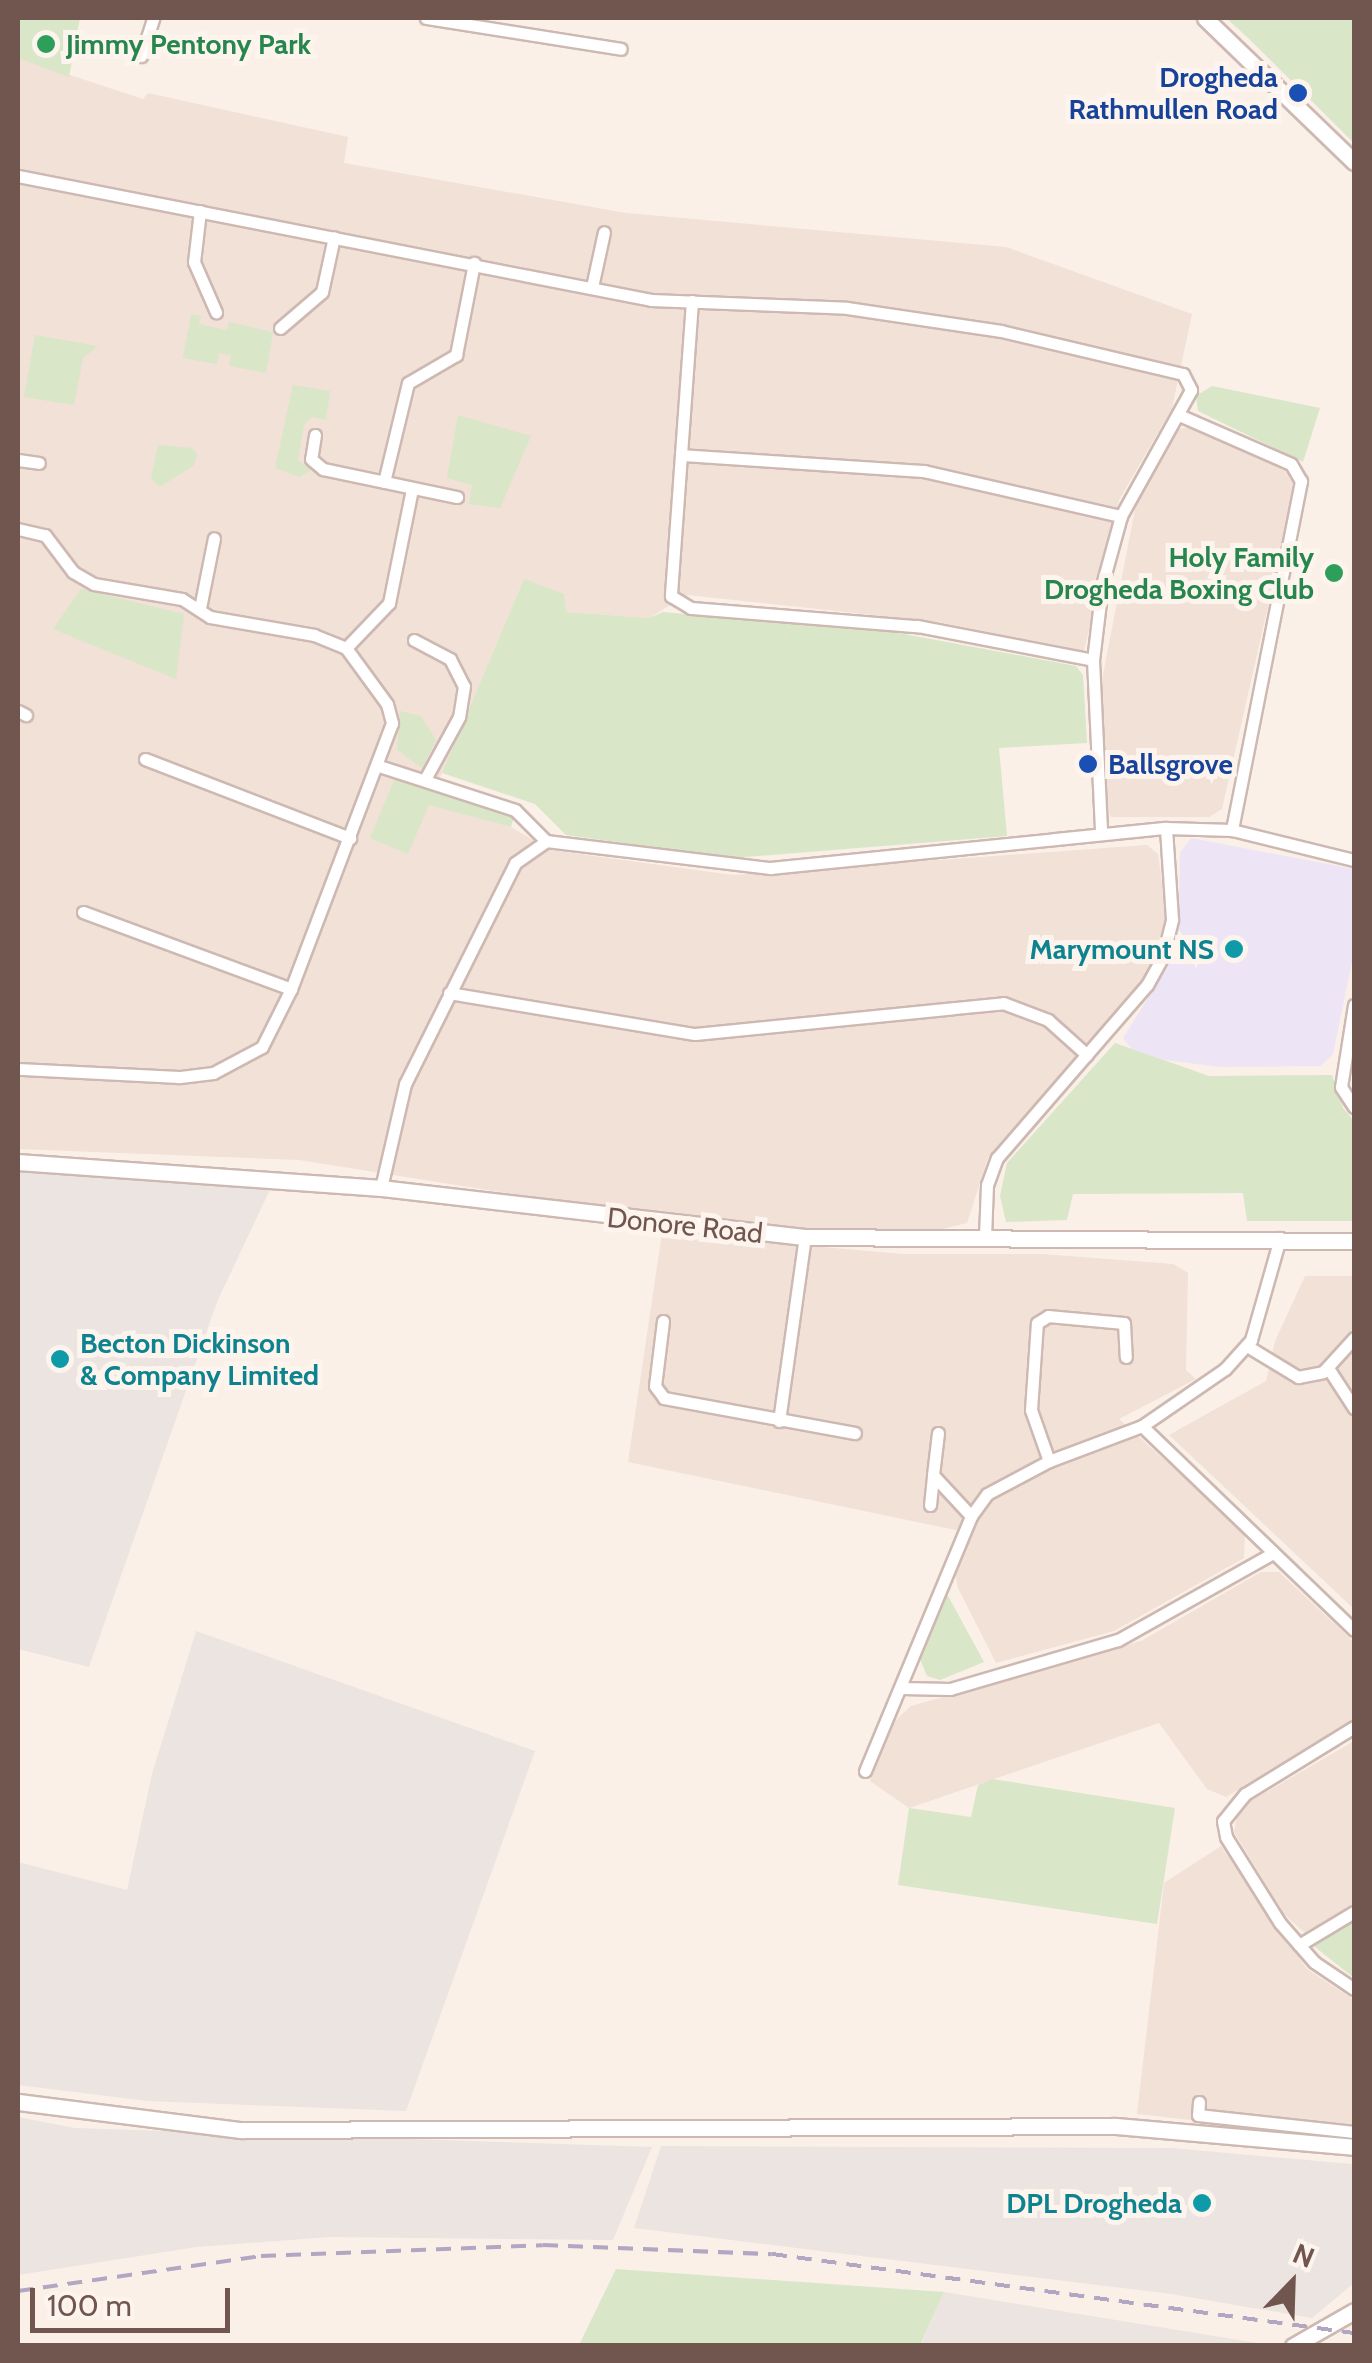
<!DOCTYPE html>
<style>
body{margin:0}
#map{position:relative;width:1372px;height:2363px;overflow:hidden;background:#faf0e8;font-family:Cabin,sans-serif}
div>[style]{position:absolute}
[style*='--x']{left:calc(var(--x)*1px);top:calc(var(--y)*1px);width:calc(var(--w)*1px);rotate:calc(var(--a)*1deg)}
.residential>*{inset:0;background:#f1e1d7}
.industrial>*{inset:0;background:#ebe4e1}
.education>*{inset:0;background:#ede4f6}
.green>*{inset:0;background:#d9e6c8}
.roads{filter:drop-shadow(2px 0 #cdb9b2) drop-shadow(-2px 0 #cdb9b2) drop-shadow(0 2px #cdb9b2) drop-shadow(0 -2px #cdb9b2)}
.street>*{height:11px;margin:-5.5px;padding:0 5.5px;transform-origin:5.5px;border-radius:5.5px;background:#fff}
.secondary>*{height:15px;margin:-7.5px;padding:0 7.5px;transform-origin:7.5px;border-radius:7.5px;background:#fff}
.rail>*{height:4px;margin-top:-2px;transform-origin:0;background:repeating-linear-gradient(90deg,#b1a7c3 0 15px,transparent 0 25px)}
.dots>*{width:28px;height:28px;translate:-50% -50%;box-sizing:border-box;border:5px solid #fdf4ee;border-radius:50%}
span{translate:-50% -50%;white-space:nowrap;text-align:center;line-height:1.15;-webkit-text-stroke:10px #fdf4ee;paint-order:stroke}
.leisure-label{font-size:28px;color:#27864d;font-weight:700}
.left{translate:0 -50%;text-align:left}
.right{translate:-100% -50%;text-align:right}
.transit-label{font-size:28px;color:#164399;font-weight:700}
.culture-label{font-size:28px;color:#0d838f;font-weight:700}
.street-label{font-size:28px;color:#71554f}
.frame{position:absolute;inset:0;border:20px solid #71554f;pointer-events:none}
.north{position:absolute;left:1242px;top:2233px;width:100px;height:100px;-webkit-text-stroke:8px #fdf4ee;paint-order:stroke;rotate:23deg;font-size:28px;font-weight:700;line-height:40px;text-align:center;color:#71554f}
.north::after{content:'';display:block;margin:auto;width:35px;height:45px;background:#71554f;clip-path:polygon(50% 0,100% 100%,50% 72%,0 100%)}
.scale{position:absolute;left:30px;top:2288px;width:200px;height:45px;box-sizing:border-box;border:5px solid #71554f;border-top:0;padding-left:12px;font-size:30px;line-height:35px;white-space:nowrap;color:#71554f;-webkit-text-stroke:8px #fdf4ee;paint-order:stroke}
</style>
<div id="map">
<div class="residential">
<i style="clip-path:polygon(18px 58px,143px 99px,148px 93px,348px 137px,344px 163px,626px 213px,1006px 247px,1192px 314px,1172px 408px,1119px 500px,1084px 651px,938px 622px,687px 595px,649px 618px,565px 612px,524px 579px,429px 804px,511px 827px,550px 850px,733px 875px,1147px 845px,1158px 854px,1166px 912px,1157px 955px,1137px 990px,988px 1158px,967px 1223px,938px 1230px,836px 1232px,621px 1211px,299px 1160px,18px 1149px)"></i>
<i style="clip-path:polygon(1189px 427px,1284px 469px,1295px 487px,1222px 809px,1209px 817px,1111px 817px,1104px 801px,1101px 685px,1136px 504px,1179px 429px)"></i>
<i style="clip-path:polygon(662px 1233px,903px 1254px,1042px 1254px,1173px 1264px,1188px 1273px,1186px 1370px,1196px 1379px,1119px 1419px,1245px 1532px,1244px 1558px,1114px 1631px,996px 1663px,958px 1588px,955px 1573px,970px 1533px,628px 1462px)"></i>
<i style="clip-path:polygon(1305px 1276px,1354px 1276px,1354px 1609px,1169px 1435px,1266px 1381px,1275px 1341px)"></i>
<i style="clip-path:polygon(1261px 1572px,1279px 1572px,1354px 1642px,1354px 1720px,1226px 1797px,1207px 1789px,1159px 1723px,909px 1808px,870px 1781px,895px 1721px,911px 1706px,1141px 1641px)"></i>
<i style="clip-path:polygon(1354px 1741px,1354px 1978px,1284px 1914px,1234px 1832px,1239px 1808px)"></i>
<i style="clip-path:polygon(1221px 1846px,1307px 1969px,1354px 2000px,1354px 2138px,1137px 2114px,1164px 1883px)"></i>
</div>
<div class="industrial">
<i style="clip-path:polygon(18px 1171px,275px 1179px,217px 1302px,89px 1667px,18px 1649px)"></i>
<i style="clip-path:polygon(196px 1631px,535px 1751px,406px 2111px,147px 2101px,18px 2085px,18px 1862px,127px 1890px,152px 1774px)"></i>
<i style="clip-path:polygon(18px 2117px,75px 2128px,652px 2147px,613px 2240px,330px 2237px,197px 2247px,18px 2275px)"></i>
<i style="clip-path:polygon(661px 2146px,1171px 2148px,1352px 2164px,1354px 2283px,1312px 2318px,1171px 2294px,634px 2228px)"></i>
<i style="clip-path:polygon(944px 2292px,1270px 2345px,920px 2346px)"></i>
</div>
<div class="education">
<i style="clip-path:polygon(1191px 838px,1354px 869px,1354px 952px,1333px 1054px,1321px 1066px,1220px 1067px,1164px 1060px,1132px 1049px,1123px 1038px,1178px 950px,1180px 853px)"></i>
</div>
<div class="green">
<i style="clip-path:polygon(18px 18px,80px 18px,69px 77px,18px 58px)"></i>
<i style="clip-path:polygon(1226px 18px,1354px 18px,1354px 143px,1246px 36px)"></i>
<i style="clip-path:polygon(191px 314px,201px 316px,199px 324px,226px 330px,229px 322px,273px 332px,266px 373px,229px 366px,231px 355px,219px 353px,217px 364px,183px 358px)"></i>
<i style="clip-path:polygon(35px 335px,98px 346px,83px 358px,74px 405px,24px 397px)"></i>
<i style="clip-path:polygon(293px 385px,330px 391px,326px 420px,312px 417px,304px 425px,298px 460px,311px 470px,300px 477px,275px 468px)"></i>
<i style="clip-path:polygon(1212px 386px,1320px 408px,1303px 462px,1198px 411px,1196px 396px)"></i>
<i style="clip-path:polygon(458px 415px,531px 436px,500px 508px,469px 504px,472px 485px,447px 478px)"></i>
<i style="clip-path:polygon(158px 445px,192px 448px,197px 454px,194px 465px,160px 487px,151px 479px)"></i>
<i style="clip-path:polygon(524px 579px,564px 594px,566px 612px,649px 618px,663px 612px,893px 632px,1076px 666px,1083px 675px,1087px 743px,999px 748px,1007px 836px,733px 858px,566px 835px,535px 804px,442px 773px)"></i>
<i style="clip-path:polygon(81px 589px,184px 614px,176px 679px,53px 629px)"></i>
<i style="clip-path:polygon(400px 711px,421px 716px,436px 740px,422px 768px,397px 750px)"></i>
<i style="clip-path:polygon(395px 778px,514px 817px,511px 827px,429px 805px,408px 854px,370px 838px)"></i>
<i style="clip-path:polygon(1115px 1043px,1209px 1076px,1332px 1075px,1343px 1108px,1354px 1121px,1354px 1221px,1247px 1221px,1243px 1193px,1073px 1194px,1067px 1220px,1006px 1222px,1000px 1196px,1007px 1163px)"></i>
<i style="clip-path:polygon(947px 1594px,984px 1662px,940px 1680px,927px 1676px,920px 1659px)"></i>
<i style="clip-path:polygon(992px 1779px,1175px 1808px,1157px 1924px,898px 1885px,909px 1808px,971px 1817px,978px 1785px)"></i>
<i style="clip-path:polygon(1354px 1915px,1354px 1978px,1310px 1943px)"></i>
<i style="clip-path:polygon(616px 2269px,944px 2292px,920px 2345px,579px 2345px)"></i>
</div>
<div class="roads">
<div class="street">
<i style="--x:426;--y:18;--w:197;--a:9"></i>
<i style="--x:141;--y:56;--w:40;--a:-72"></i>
<i style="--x:18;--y:176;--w:645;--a:11.08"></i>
<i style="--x:651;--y:300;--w:196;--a:2.3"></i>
<i style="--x:847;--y:308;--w:156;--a:8.5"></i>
<i style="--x:1001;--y:331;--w:187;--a:13.3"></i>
<i style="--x:1183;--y:374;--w:18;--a:63"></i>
<i style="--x:1191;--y:390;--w:144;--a:119.1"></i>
<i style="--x:1121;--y:516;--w:72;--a:105.4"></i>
<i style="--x:1102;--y:585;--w:76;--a:96.8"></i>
<i style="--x:1093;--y:660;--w:170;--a:87.3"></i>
<i style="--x:200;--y:211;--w:51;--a:96.7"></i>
<i style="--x:194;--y:262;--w:55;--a:66.3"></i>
<i style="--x:592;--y:287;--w:56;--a:-77.7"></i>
<i style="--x:692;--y:301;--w:296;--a:94.1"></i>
<i style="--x:671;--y:596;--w:23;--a:31"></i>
<i style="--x:691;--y:608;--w:227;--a:4.6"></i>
<i style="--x:917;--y:626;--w:179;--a:10.9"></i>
<i style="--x:280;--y:328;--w:55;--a:-40.6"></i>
<i style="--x:322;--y:292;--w:56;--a:-77.7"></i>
<i style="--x:1179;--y:415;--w:122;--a:23.6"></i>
<i style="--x:1291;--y:464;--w:20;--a:60"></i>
<i style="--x:1301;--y:481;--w:356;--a:101.2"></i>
<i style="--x:315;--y:435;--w:24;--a:99"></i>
<i style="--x:311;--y:459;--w:16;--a:40"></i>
<i style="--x:323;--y:469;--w:137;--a:11.8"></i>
<i style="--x:681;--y:455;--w:244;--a:3.8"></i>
<i style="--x:924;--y:471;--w:202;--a:12.9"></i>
<i style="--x:18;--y:460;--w:21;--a:8"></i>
<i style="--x:384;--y:482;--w:102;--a:-76.4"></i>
<i style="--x:408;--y:383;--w:56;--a:-30.3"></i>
<i style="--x:456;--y:355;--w:94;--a:-78.9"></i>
<i style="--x:18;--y:529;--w:28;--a:13"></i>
<i style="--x:45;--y:535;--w:46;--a:52.9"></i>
<i style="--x:73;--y:572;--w:24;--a:30"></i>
<i style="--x:94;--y:584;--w:89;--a:9.7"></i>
<i style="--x:182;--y:599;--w:33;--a:33"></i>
<i style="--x:210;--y:617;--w:106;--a:9.8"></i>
<i style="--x:314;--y:635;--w:35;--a:22"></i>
<i style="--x:346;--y:648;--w:69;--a:53.8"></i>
<i style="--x:387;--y:704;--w:20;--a:75"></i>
<i style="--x:392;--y:723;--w:285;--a:110.8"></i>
<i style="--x:291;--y:989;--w:65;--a:116.6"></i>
<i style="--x:262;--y:1047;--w:55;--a:152"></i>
<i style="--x:213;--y:1073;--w:35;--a:173"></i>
<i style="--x:178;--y:1077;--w:160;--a:-177.1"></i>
<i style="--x:200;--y:608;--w:71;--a:-78.7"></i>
<i style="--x:414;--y:640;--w:41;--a:27.8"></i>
<i style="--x:450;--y:659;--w:30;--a:63"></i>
<i style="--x:464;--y:686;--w:31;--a:99"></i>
<i style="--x:459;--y:717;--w:71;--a:118.7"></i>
<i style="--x:346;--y:648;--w:62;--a:-46.3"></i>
<i style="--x:389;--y:603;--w:116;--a:-78.6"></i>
<i style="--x:18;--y:711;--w:9;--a:27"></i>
<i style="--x:145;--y:759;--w:220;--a:21.1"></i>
<i style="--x:379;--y:766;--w:143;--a:17.9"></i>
<i style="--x:515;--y:810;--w:44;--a:45"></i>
<i style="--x:83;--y:912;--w:222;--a:20.3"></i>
<i style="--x:449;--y:993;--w:249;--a:9.5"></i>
<i style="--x:695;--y:1034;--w:310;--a:-5.7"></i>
<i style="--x:1003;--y:1003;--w:48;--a:20.7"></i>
<i style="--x:1048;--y:1020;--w:52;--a:41.9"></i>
<i style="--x:1354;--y:1005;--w:83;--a:99"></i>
<i style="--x:1341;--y:1087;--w:24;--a:57"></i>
<i style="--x:381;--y:1188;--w:107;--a:-77"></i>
<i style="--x:405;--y:1084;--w:247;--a:-63.5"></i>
<i style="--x:515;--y:863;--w:38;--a:-35"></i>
<i style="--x:546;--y:841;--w:226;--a:6.9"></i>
<i style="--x:770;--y:868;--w:398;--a:-5.8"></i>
<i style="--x:1166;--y:828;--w:66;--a:1.7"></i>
<i style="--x:1232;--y:830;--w:126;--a:13.8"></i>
<i style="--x:985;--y:1237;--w:52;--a:-87.8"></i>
<i style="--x:987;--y:1185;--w:29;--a:-70"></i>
<i style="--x:997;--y:1158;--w:229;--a:-49.1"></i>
<i style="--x:1147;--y:985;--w:33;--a:-61"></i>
<i style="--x:1163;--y:956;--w:38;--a:-76"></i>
<i style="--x:1172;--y:919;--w:91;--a:-93.8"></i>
<i style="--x:663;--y:1321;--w:65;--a:97"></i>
<i style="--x:655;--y:1386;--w:15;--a:53"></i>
<i style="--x:664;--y:1398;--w:194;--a:10.4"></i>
<i style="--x:1247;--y:1346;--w:60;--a:31.3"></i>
<i style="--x:1298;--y:1377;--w:25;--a:-11"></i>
<i style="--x:1323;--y:1372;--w:46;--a:-47.6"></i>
<i style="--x:1328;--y:1368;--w:48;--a:57"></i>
<i style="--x:779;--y:1421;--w:186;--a:-82"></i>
<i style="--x:1142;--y:1426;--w:294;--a:43.9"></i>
<i style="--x:938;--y:1433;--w:42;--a:96.8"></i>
<i style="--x:933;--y:1475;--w:56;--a:47.2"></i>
<i style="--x:1049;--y:1461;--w:54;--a:-109.4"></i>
<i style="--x:1031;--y:1410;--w:87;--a:-86.1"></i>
<i style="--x:1037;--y:1323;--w:13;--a:-32"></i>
<i style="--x:1048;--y:1316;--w:76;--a:5.3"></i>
<i style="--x:1124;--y:1323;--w:34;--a:87"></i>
<i style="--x:930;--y:1505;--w:30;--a:-84"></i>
<i style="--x:902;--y:1688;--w:48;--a:1.2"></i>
<i style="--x:950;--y:1689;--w:175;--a:-16.3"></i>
<i style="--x:1118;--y:1640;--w:178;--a:-29.3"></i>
<i style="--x:1354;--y:1727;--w:128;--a:148.4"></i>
<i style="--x:1245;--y:1794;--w:35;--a:129"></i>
<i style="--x:1223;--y:1821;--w:16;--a:79"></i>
<i style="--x:1226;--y:1837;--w:102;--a:57.9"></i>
<i style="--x:1280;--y:1923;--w:52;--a:48.9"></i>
<i style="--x:1314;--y:1962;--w:48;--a:34"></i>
<i style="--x:865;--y:1771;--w:276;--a:-67.4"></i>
<i style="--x:971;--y:1516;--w:27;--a:-54"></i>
<i style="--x:987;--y:1494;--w:70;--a:-28"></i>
<i style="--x:1049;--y:1461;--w:99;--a:-20.6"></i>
<i style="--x:1142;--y:1426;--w:101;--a:-34.5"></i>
<i style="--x:1225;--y:1369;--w:39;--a:-48"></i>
<i style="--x:1251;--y:1340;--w:106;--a:-74.1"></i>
<i style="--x:1299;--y:1945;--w:64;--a:-31"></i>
<i style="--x:1199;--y:2102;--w:13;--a:94"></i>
<i style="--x:1198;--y:2115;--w:157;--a:6.2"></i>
</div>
<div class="secondary">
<i style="--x:1205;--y:18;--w:207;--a:44"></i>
<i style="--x:18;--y:1162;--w:364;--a:4.1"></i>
<i style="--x:381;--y:1188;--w:427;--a:6.6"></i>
<i style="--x:805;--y:1237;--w:549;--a:0.42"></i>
<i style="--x:18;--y:2102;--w:225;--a:7.2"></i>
<i style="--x:241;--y:2130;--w:874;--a:-0.26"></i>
<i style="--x:1115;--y:2126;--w:240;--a:5"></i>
<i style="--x:1293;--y:2346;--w:70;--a:-29.8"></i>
</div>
</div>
<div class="rail">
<i style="--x:18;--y:2291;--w:246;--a:-8.2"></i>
<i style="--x:261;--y:2256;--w:282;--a:-2.2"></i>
<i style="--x:543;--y:2245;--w:229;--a:2.3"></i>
<i style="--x:772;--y:2254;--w:587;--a:7.73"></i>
</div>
<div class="dots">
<i style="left:46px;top:44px;background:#2e9e5b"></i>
<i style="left:1298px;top:93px;background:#1a4fb4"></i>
<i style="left:1334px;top:573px;background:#2e9e5b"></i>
<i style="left:1088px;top:764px;background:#1a4fb4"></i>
<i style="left:1234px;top:949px;background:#0f9aa8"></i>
<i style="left:60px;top:1359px;background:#0f9aa8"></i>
<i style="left:1202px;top:2203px;background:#0f9aa8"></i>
</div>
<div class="leisure-label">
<span class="left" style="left:66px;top:44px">Jimmy Pentony Park</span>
<span class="right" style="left:1314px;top:573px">Holy Family<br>Drogheda Boxing Club</span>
</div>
<div class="transit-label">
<span class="right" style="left:1278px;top:93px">Drogheda<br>Rathmullen Road</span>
<span class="left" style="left:1108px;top:764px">Ballsgrove</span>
</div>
<div class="culture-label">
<span class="right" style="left:1214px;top:949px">Marymount NS</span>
<span class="left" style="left:80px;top:1359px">Becton Dickinson<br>&amp; Company Limited</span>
<span class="right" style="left:1182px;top:2203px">DPL Drogheda</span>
</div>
<div class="street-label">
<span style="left:685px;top:1225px;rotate:6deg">Donore Road</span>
</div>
<div class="frame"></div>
<div class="north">N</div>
<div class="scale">100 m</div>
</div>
